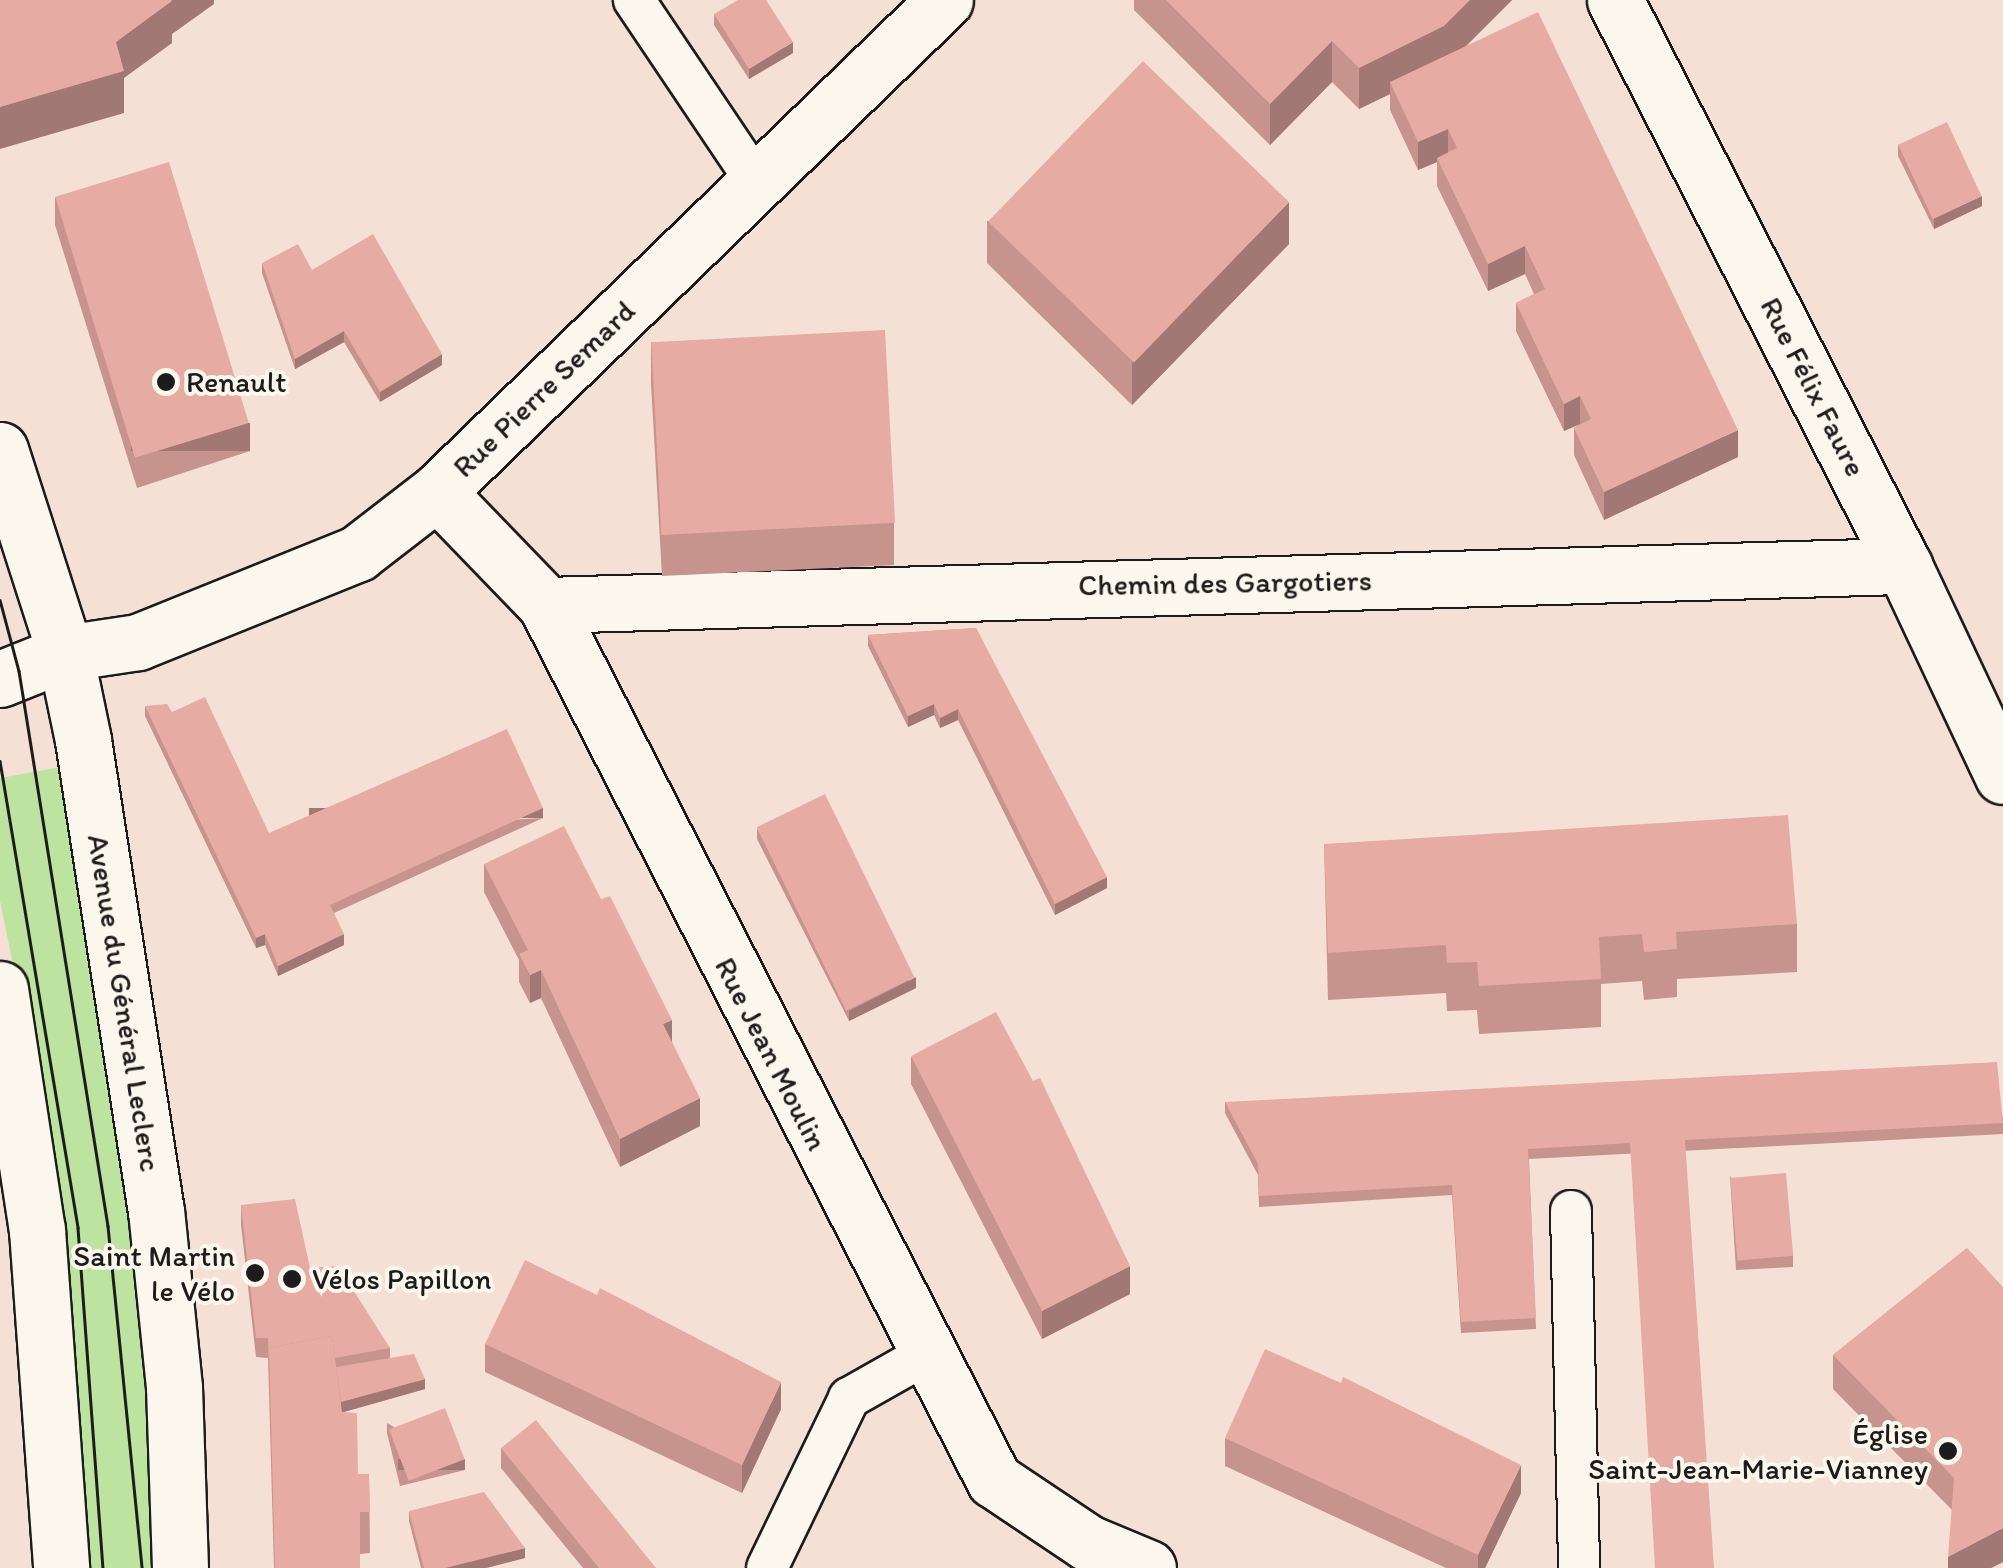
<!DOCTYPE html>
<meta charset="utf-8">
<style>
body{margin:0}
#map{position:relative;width:2003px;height:1568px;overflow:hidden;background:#f5e0d6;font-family:Itim,sans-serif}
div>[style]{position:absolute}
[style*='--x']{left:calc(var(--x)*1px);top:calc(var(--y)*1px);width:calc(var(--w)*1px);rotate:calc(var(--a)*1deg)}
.green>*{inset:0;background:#bce4a0}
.roads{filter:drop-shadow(2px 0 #1c1c1c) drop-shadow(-2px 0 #1c1c1c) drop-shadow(0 2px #1c1c1c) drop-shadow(0 -2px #1c1c1c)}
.service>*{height:40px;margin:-20px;padding:0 20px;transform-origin:20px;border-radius:20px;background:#fbf7ec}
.minor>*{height:55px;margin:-27.5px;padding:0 27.5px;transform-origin:27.5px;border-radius:27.5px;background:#fbf7ec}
.tertiary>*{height:55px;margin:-27.5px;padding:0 27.5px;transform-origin:27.5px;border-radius:27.5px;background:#fbf7ec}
.secondary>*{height:55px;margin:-27.5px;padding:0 27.5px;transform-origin:27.5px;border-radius:27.5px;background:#fbf7ec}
.tram>*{height:2.5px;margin:-1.25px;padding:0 1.25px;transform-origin:1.25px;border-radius:1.25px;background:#1c1c1c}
.wall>*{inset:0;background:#c6948d}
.shaded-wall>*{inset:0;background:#a17873;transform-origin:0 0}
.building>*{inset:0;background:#e6aca4;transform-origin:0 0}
.dots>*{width:28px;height:28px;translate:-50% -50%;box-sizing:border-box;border:5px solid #fbf7ec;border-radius:50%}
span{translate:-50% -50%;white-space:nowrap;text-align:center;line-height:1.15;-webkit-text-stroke:8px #fbf7ec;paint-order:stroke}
.poi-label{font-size:30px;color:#1c1c1c}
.left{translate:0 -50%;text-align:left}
.right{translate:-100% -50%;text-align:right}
.street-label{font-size:30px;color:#1c1c1c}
</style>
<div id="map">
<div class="green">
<i style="clip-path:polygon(66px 766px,154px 1388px,159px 1568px,83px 1568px,26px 1028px,0 901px,0 778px)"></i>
</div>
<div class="roads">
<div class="service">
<i style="--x:634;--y:0;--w:220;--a:56.1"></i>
<i style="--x:1571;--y:1211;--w:357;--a:88.7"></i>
<i style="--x:767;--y:1568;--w:189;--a:-64.2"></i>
<i style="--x:849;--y:1398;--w:87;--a:-29.5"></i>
</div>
<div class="minor">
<i style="--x:437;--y:492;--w:157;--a:46"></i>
<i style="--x:546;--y:605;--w:983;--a:62.89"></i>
<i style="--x:994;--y:1480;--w:113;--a:33.8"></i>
<i style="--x:1088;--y:1543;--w:65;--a:22.6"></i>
<i style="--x:546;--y:605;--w:1359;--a:-1.65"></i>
<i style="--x:0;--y:679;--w:70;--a:-21.8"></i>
<i style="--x:65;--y:653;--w:74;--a:-8.6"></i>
<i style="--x:138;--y:642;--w:237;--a:-22"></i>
<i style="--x:358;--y:553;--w:100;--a:-37.7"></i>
<i style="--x:437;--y:492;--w:707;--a:-44.08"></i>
</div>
<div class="tertiary">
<i style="--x:1615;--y:0;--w:636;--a:62.95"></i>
<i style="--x:1904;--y:566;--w:232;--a:64.8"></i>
</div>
<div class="secondary">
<i style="--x:0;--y:450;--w:213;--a:72.2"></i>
<i style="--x:65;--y:653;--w:89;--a:78.3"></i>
<i style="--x:83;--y:740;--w:476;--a:81.2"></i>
<i style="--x:156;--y:1210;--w:178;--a:84.2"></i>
<i style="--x:174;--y:1387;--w:181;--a:88.1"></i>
<i style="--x:0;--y:989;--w:244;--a:81.3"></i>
<i style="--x:37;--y:1230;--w:339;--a:85.9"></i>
</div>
</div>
<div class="tram">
<i style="--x:0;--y:600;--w:73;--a:75"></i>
<i style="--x:19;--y:671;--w:562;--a:80.89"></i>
<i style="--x:108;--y:1226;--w:344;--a:84.3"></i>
<i style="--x:0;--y:761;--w:473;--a:80.5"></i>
<i style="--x:78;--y:1228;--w:341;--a:85.8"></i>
</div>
<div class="wall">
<i style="clip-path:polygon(1134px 0,1512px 0,1466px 46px,1738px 457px,1604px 520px,1574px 455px,1574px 428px,1580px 424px,1564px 431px,1516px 331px,1516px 303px,1534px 294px,1525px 274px,1488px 291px,1437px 186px,1437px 162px,1418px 170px,1390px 110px,1390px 94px,1359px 109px,1332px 82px,1270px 145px,1134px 10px)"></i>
<i style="clip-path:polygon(714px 14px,793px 53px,749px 79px,714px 25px)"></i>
<i style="clip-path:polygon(1898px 145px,1982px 206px,1934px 229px,1898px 156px)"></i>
<i style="clip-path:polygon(55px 197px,250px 451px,137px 488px,55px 225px)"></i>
<i style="clip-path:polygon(987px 221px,1289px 244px,1132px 405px,987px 263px)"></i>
<i style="clip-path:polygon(262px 263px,312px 270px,442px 365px,380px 402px,344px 342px,295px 369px,262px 273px)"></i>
<i style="clip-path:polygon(651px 342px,894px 523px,894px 565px,662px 576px,651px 384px)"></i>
<i style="clip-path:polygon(976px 628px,1107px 888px,1055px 915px,958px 720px,940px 728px,934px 715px,908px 727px,868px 646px,868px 635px)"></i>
<i style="clip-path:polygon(145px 706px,172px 712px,269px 833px,543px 818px,334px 913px,344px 945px,278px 976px,265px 945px,256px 948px,145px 716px)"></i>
<i style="clip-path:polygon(757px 829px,916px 988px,849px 1021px,757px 839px)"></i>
<i style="clip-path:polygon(1324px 844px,1797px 924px,1797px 972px,1677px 979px,1677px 997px,1644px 1000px,1642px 981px,1601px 984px,1601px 1027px,1479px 1034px,1477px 1010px,1447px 1011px,1446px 993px,1328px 1000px)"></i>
<i style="clip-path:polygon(484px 864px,672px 1042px,700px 1126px,620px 1167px,541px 998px,530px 1003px,519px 982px,519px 960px,484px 892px)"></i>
<i style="clip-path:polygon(911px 1056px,1130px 1294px,1042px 1339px,911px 1084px)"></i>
<i style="clip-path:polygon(1225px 1102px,2003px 1117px,2003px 1134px,1529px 1159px,1536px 1329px,1461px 1333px,1452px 1195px,1259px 1207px,1258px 1175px,1225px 1113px)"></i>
<i style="clip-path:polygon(1730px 1176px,1793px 1256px,1793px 1267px,1736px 1270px)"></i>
<i style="clip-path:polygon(241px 1205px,310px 1268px,390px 1348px,390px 1358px,425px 1389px,343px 1412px,358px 1474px,369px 1474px,370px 1553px,360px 1554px,360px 1568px,274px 1568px,268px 1358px,256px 1357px,241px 1225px)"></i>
<i style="clip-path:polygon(1967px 1248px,2003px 1562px,1991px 1568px,1948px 1568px,1952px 1510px,1833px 1389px,1833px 1355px)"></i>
<i style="clip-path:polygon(597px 1295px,781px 1409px,742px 1493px,485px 1372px,485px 1344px)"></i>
<i style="clip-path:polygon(387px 1423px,465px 1470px,400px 1486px,387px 1433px)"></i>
<i style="clip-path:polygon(1225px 1438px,1521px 1493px,1485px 1568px,1446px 1568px,1225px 1466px)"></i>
<i style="clip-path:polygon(501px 1448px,656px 1568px,583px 1568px,501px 1468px)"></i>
<i style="clip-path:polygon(409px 1511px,525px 1558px,486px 1568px,421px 1568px,409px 1521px)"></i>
</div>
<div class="shaded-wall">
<i style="clip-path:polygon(168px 0,214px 0,214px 4px,172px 34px,172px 43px,124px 78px,124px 113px,0 149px,0 107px,116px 42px)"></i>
<i style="clip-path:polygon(1470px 0,1512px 0,1444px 68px,1390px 82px,1390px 94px,1359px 109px,1359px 68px)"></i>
<i style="clip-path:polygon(1332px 41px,1332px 82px,1270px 145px,1270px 104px)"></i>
<i style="clip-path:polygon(793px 42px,793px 53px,749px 79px,749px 69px)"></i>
<i style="clip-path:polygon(1448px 129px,1448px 157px,1437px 158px,1437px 162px,1418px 170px,1418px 142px)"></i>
<i style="clip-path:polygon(1982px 196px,1982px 206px,1934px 229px,1934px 218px)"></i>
<i style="clip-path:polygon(1289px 202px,1289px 244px,1132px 405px,1132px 363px)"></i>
<i style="clip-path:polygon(1525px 246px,1525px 274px,1488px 291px,1488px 264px)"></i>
<i style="clip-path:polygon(344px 331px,344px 342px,295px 369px,295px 359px)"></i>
<i style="clip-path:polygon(442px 354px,442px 365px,380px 402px,380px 392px)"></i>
<i style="clip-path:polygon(1580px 396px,1580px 424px,1564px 431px,1564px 404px)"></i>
<i style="left:250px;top:423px;width:28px;height:119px;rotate:90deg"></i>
<i style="clip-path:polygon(1738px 430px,1738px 457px,1604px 520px,1604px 492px)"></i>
<i style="clip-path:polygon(934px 704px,934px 715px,908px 727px,908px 716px)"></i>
<i style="clip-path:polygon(958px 709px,958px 720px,940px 728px,940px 718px)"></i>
<i style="left:543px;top:808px;width:10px;height:234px;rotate:90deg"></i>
<i style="clip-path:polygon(1107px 877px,1107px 888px,1055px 915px,1055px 904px)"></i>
<i style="clip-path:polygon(265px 934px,265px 945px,256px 948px,256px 938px)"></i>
<i style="clip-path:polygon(344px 934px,344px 945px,278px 976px,278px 966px)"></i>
<i style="clip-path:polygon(541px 970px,541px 998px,530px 1003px,530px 975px)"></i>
<i style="clip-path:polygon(916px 977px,916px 988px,849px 1021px,849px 1011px)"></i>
<i style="clip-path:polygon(672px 1020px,672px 1048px,663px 1024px)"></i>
<i style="clip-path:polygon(700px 1098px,700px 1126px,620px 1167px,620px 1139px)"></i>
<i style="clip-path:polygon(1130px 1266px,1130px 1294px,1042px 1339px,1042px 1311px)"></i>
<i style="clip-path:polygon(425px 1379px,425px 1389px,337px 1414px,337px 1403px)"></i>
<i style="clip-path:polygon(781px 1382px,781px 1409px,742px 1493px,742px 1465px)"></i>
<i style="left:465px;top:1459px;width:11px;height:67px;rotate:90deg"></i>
<i style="clip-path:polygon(1521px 1465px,1521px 1493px,1485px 1568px,1478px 1568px,1478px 1555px)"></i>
<i style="clip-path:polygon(2003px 1528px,2003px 1562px,1991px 1568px,1948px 1568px,1948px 1557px)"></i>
<i style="clip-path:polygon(525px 1548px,525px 1558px,486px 1568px,445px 1568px)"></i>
</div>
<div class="building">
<i style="clip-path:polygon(0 0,171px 0,172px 1px,116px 42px,124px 71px,0 107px)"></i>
<i style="clip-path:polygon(738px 0,766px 0,793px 42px,749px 69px,714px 14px)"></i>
<i style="clip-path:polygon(1166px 0,1470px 0,1444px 26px,1359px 68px,1332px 41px,1270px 104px)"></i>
<i style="clip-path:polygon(1538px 12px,1738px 430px,1604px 492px,1574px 428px,1591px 419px,1580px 396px,1564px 404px,1516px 303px,1545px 289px,1525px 246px,1488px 264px,1437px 158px,1457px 148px,1448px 129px,1418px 142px,1390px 82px)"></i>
<i style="left:1143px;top:61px;width:203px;height:223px;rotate:44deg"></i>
<i style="left:1947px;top:122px;width:82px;height:54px;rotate:65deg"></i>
<i style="left:169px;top:162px;width:273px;height:119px;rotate:73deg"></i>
<i style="clip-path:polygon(373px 234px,442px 354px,380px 392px,344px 331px,295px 359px,262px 263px,298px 244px,312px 270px)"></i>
<i style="left:885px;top:330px;width:193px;height:234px;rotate:87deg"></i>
<i style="clip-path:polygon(976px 628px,1107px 877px,1055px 904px,958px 709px,940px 718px,934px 704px,908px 716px,868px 635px)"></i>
<i style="clip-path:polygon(205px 697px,269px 833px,507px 729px,543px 808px,330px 905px,344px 934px,278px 966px,265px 934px,256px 938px,145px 706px,167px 704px,172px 712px)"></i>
<i style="left:825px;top:794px;width:204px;height:76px;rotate:64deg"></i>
<i style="clip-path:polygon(1788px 815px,1797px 924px,1676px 932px,1677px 949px,1644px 952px,1642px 934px,1599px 937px,1601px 979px,1479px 986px,1477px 962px,1447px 963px,1446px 945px,1328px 953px,1324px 844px)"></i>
<i style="clip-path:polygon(564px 826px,601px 899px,610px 896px,672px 1020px,663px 1024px,700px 1098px,620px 1139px,541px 970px,530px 975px,519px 954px,528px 950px,484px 864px)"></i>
<i style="clip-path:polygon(996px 1012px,1033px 1081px,1040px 1078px,1130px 1266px,1042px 1311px,911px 1056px)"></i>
<i style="clip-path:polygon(1997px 1062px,2003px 1123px,1685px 1140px,1714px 1568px,1655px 1568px,1630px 1143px,1528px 1149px,1536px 1318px,1461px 1322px,1452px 1185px,1259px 1196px,1258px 1164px,1225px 1102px)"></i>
<i style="left:1786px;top:1173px;width:83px;height:56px;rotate:85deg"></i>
<i style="clip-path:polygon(295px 1199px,310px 1268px,338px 1266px,390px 1348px,335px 1358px,332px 1336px,269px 1348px,269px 1370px,268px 1338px,256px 1338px,241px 1205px)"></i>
<i style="clip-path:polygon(1967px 1248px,2003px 1287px,2003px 1528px,1948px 1557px,1954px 1478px,1833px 1355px)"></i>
<i style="clip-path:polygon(525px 1260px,597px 1295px,600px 1288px,781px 1382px,742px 1465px,485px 1344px)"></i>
<i style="clip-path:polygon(332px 1336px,342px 1412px,357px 1413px,358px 1474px,369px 1474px,370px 1512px,360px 1512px,360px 1568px,275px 1568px,269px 1348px)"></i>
<i style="clip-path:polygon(1265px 1349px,1341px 1383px,1343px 1377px,1521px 1465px,1478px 1555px,1225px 1438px)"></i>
<i style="clip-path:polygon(414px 1354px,425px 1379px,341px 1402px,336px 1367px)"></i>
<i style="left:445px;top:1408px;width:55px;height:60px;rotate:69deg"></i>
<i style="clip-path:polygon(536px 1420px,656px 1568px,599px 1568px,501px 1448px)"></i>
<i style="clip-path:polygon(484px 1492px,525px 1548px,445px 1568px,424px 1568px,409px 1511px)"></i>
</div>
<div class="dots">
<i style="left:166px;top:382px;background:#1c1c1c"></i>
<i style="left:255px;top:1273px;background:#1c1c1c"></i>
<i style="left:292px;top:1279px;background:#1c1c1c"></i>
<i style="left:1948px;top:1451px;background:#1c1c1c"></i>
</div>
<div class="poi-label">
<span class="left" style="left:186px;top:382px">Renault</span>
<span class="right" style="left:235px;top:1273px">Saint Martin<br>le Vélo</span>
<span class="left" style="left:312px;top:1279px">Vélos Papillon</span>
<span class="right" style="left:1928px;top:1451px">Église<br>Saint-Jean-Marie-Vianney</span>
</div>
<div class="street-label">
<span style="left:1813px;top:387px;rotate:63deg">Rue Félix Faure</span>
<span style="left:544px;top:389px;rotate:-44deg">Rue Pierre Semard</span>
<span style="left:1225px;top:583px;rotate:-1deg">Chemin des Gargotiers</span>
<span style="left:124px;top:1003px;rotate:81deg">Avenue du Général Leclerc</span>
<span style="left:771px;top:1054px;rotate:63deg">Rue Jean Moulin</span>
</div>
</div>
